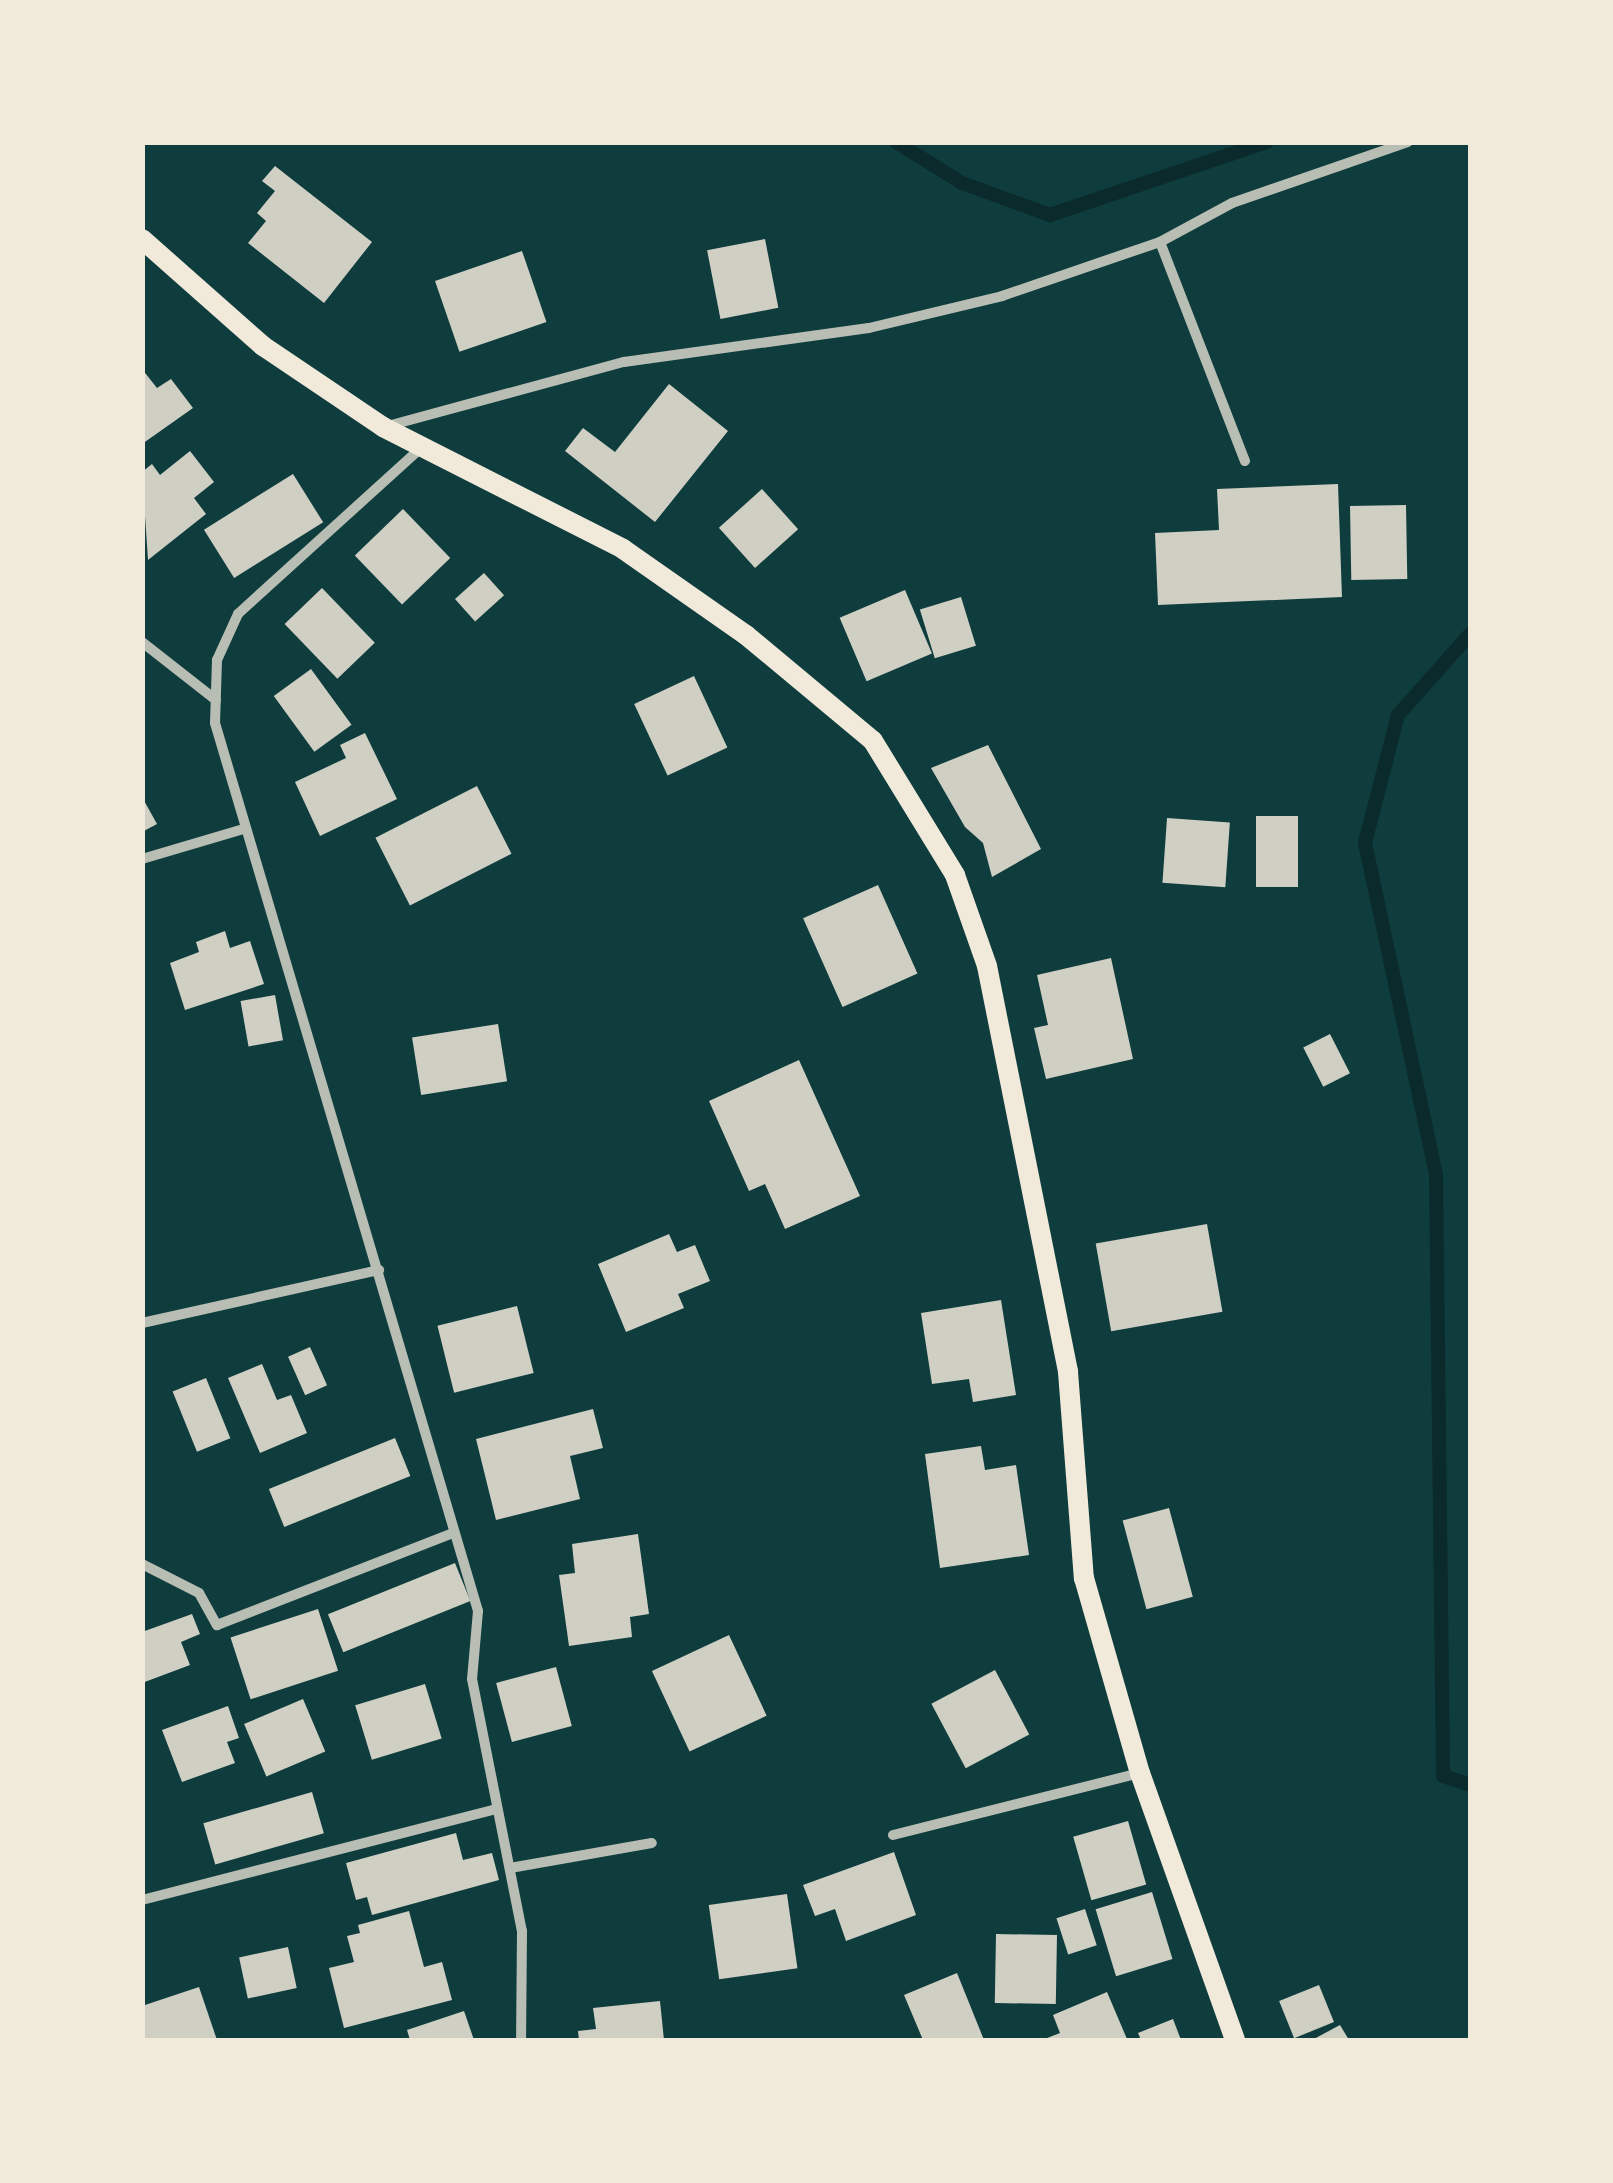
<!DOCTYPE html>
<style>
body{margin:0}
#map{position:relative;width:1613px;height:2183px;overflow:hidden;background:#0f3d3e;font-family:"Public Sans",sans-serif}
div>[style]{position:absolute}
[style*='--x']{left:calc(var(--x)*1px);top:calc(var(--y)*1px);width:calc(var(--w)*1px);rotate:calc(var(--a)*1deg)}
.stream>*{height:14px;margin:-7px;padding:0 7px;transform-origin:7px;border-radius:7px;background:#0a2a2b}
.building>*{inset:0;background:#cfcfc3;transform-origin:0 0}
.minor>*{height:10px;margin:-5px;padding:0 5px;transform-origin:5px;border-radius:5px;background:#b8beb3}
.secondary>*{height:20px;margin:-10px;padding:0 10px;transform-origin:10px;border-radius:10px;background:#f1e9da}
span{translate:-50% -50%;white-space:nowrap;text-align:center;line-height:1.15;-webkit-text-stroke:9px #f1e9da;paint-order:stroke}
.frame{position:absolute;inset:0;border:145px solid #f1e9da;pointer-events:none}
</style>
<div id="map">
<div class="stream">
<i style="--x:896;--y:142;--w:78;--a:31.8"></i>
<i style="--x:962;--y:183;--w:94;--a:20"></i>
<i style="--x:1050;--y:215;--w:229;--a:-18.6"></i>
<i style="--x:1470;--y:634;--w:108;--a:131.6"></i>
<i style="--x:1398;--y:715;--w:132;--a:104.5"></i>
<i style="--x:1365;--y:843;--w:339;--a:77.9"></i>
<i style="--x:1436;--y:1174;--w:602;--a:89.33"></i>
<i style="--x:1443;--y:1776;--w:28;--a:18"></i>
</div>
<div class="building">
<i style="clip-path:polygon(275px 166px,372px 242px,324px 303px,248px 243px,266px 221px,257px 213px,275px 191px,262px 181px)"></i>
<i style="left:765px;top:239px;width:70px;height:59px;rotate:79deg"></i>
<i style="left:522px;top:251px;width:75px;height:92px;rotate:71deg"></i>
<i style="clip-path:polygon(142px 369px,157px 388px,171px 379px,193px 408px,142px 444px)"></i>
<i style="clip-path:polygon(669px 384px,728px 431px,655px 522px,565px 451px,583px 428px,615px 452px)"></i>
<i style="clip-path:polygon(190px 451px,214px 482px,194px 498px,206px 514px,148px 560px,142px 472px,152px 464px,160px 475px)"></i>
<i style="left:293px;top:474px;width:57px;height:105px;rotate:58deg"></i>
<i style="clip-path:polygon(1338px 484px,1342px 597px,1158px 605px,1155px 533px,1219px 530px,1217px 489px)"></i>
<i style="left:762px;top:489px;width:54px;height:58px;rotate:48deg"></i>
<i style="left:1406px;top:505px;width:74px;height:56px;rotate:89deg"></i>
<i style="left:403px;top:509px;width:68px;height:67px;rotate:46deg"></i>
<i style="left:484px;top:573px;width:30px;height:39px;rotate:48deg"></i>
<i style="left:322px;top:588px;width:76px;height:52px;rotate:46deg"></i>
<i style="left:905px;top:590px;width:69px;height:71px;rotate:67deg"></i>
<i style="left:961px;top:597px;width:51px;height:43px;rotate:73deg"></i>
<i style="left:311px;top:669px;width:69px;height:46px;rotate:54deg"></i>
<i style="left:694px;top:676px;width:79px;height:66px;rotate:65deg"></i>
<i style="clip-path:polygon(365px 733px,397px 799px,320px 836px,295px 782px,346px 758px,340px 745px)"></i>
<i style="clip-path:polygon(988px 745px,1041px 849px,992px 877px,983px 843px,965px 827px,931px 768px)"></i>
<i style="left:477px;top:786px;width:76px;height:114px;rotate:63deg"></i>
<i style="clip-path:polygon(142px 797px,157px 824px,142px 832px)"></i>
<i style="left:1256px;top:816px;width:42px;height:71px"></i>
<i style="left:1167px;top:818px;width:63px;height:65px;rotate:4deg"></i>
<i style="left:878px;top:885px;width:97px;height:82px;rotate:66deg"></i>
<i style="clip-path:polygon(225px 931px,230px 948px,250px 941px,264px 984px,185px 1010px,170px 963px,199px 952px,196px 942px)"></i>
<i style="clip-path:polygon(1111px 958px,1133px 1059px,1046px 1079px,1034px 1028px,1048px 1025px,1037px 975px)"></i>
<i style="left:275px;top:995px;width:46px;height:35px;rotate:80deg"></i>
<i style="left:498px;top:1024px;width:58px;height:87px;rotate:81deg"></i>
<i style="left:1330px;top:1034px;width:44px;height:30px;rotate:63deg"></i>
<i style="clip-path:polygon(799px 1060px,860px 1196px,785px 1229px,765px 1184px,749px 1191px,709px 1101px)"></i>
<i style="left:1207px;top:1224px;width:89px;height:113px;rotate:80deg"></i>
<i style="clip-path:polygon(669px 1234px,677px 1252px,695px 1245px,710px 1281px,678px 1294px,684px 1308px,626px 1332px,598px 1264px)"></i>
<i style="clip-path:polygon(1001px 1300px,1016px 1395px,973px 1402px,969px 1379px,932px 1384px,921px 1313px)"></i>
<i style="left:517px;top:1306px;width:69px;height:82px;rotate:76deg"></i>
<i style="left:310px;top:1347px;width:42px;height:24px;rotate:66deg"></i>
<i style="clip-path:polygon(262px 1364px,277px 1400px,291px 1395px,307px 1433px,260px 1453px,228px 1378px)"></i>
<i style="left:206px;top:1378px;width:65px;height:36px;rotate:68deg"></i>
<i style="clip-path:polygon(593px 1409px,603px 1448px,570px 1456px,580px 1499px,496px 1520px,476px 1439px)"></i>
<i style="left:395px;top:1438px;width:41px;height:136px;rotate:68deg"></i>
<i style="clip-path:polygon(981px 1446px,985px 1470px,1016px 1465px,1029px 1555px,940px 1568px,925px 1454px)"></i>
<i style="left:1169px;top:1508px;width:92px;height:48px;rotate:75deg"></i>
<i style="clip-path:polygon(638px 1534px,649px 1614px,630px 1617px,632px 1637px,569px 1646px,559px 1575px,575px 1573px,572px 1544px)"></i>
<i style="left:455px;top:1563px;width:41px;height:137px;rotate:68deg"></i>
<i style="left:318px;top:1609px;width:65px;height:92px;rotate:72deg"></i>
<i style="clip-path:polygon(192px 1614px,200px 1634px,181px 1642px,190px 1665px,142px 1683px,142px 1632px)"></i>
<i style="left:729px;top:1635px;width:89px;height:85px;rotate:65deg"></i>
<i style="left:556px;top:1667px;width:61px;height:62px;rotate:75deg"></i>
<i style="left:995px;top:1670px;width:73px;height:72px;rotate:62deg"></i>
<i style="left:425px;top:1684px;width:57px;height:73px;rotate:73deg"></i>
<i style="left:303px;top:1699px;width:57px;height:64px;rotate:67deg"></i>
<i style="clip-path:polygon(228px 1706px,239px 1738px,227px 1742px,235px 1763px,182px 1782px,162px 1730px)"></i>
<i style="left:312px;top:1792px;width:43px;height:113px;rotate:74deg"></i>
<i style="left:1128px;top:1821px;width:66px;height:57px;rotate:74deg"></i>
<i style="clip-path:polygon(456px 1833px,463px 1860px,492px 1853px,499px 1880px,372px 1915px,367px 1897px,356px 1900px,346px 1863px)"></i>
<i style="clip-path:polygon(894px 1852px,916px 1915px,846px 1941px,835px 1909px,815px 1916px,803px 1885px)"></i>
<i style="left:1152px;top:1892px;width:70px;height:59px;rotate:73deg"></i>
<i style="left:787px;top:1894px;width:75px;height:79px;rotate:82deg"></i>
<i style="left:1085px;top:1909px;width:38px;height:30px;rotate:72deg"></i>
<i style="clip-path:polygon(409px 1911px,424px 1967px,442px 1962px,452px 2000px,344px 2028px,329px 1968px,354px 1962px,347px 1936px,360px 1933px,358px 1925px)"></i>
<i style="left:996px;top:1934px;width:61px;height:69px;rotate:1deg"></i>
<i style="left:288px;top:1947px;width:42px;height:50px;rotate:78deg"></i>
<i style="clip-path:polygon(957px 1973px,984px 2040px,923px 2040px,904px 1995px)"></i>
<i style="left:1319px;top:1985px;width:40px;height:43px;rotate:68deg"></i>
<i style="clip-path:polygon(199px 1987px,217px 2040px,142px 2040px,142px 2006px)"></i>
<i style="clip-path:polygon(1107px 1992px,1127px 2039px,1042px 2040px,1060px 2033px,1053px 2015px)"></i>
<i style="clip-path:polygon(660px 2001px,664px 2040px,579px 2040px,578px 2031px,596px 2029px,593px 2008px)"></i>
<i style="clip-path:polygon(464px 2011px,474px 2040px,410px 2040px,407px 2030px)"></i>
<i style="clip-path:polygon(1173px 2019px,1181px 2040px,1141px 2040px,1138px 2033px)"></i>
<i style="clip-path:polygon(1340px 2025px,1349px 2040px,1312px 2040px)"></i>
</div>
<div class="minor">
<i style="--x:1160;--y:242;--w:235;--a:68.8"></i>
<i style="--x:384;--y:427;--w:249;--a:-15.2"></i>
<i style="--x:624;--y:362;--w:247;--a:-7.9"></i>
<i style="--x:869;--y:328;--w:137;--a:-13.5"></i>
<i style="--x:1002;--y:296;--w:167;--a:-18.9"></i>
<i style="--x:1160;--y:242;--w:82;--a:-28.4"></i>
<i style="--x:1232;--y:203;--w:186;--a:-19.1"></i>
<i style="--x:422;--y:447;--w:248;--a:137.8"></i>
<i style="--x:238;--y:614;--w:51;--a:114.5"></i>
<i style="--x:217;--y:660;--w:63;--a:91.8"></i>
<i style="--x:215;--y:723;--w:926;--a:73.5"></i>
<i style="--x:478;--y:1611;--w:68;--a:95"></i>
<i style="--x:472;--y:1679;--w:257;--a:78.8"></i>
<i style="--x:522;--y:1931;--w:109;--a:90.5"></i>
<i style="--x:142;--y:642;--w:94;--a:38.1"></i>
<i style="--x:142;--y:859;--w:105;--a:-16.5"></i>
<i style="--x:142;--y:1323;--w:243;--a:-12.6"></i>
<i style="--x:142;--y:1564;--w:64;--a:27"></i>
<i style="--x:199;--y:1593;--w:37;--a:61"></i>
<i style="--x:217;--y:1625;--w:253;--a:-21.3"></i>
<i style="--x:893;--y:1835;--w:255;--a:-14.1"></i>
<i style="--x:510;--y:1868;--w:144;--a:-10"></i>
<i style="--x:142;--y:1900;--w:366;--a:-14.4"></i>
</div>
<div class="secondary">
<i style="--x:142;--y:239;--w:162;--a:41.5"></i>
<i style="--x:263;--y:346;--w:145;--a:34"></i>
<i style="--x:383;--y:427;--w:269;--a:26.9"></i>
<i style="--x:623;--y:549;--w:150;--a:35"></i>
<i style="--x:746;--y:635;--w:165;--a:39.8"></i>
<i style="--x:873;--y:741;--w:157;--a:58.5"></i>
<i style="--x:955;--y:875;--w:96;--a:70.6"></i>
<i style="--x:987;--y:966;--w:414;--a:78.7"></i>
<i style="--x:1068;--y:1372;--w:207;--a:85.6"></i>
<i style="--x:1084;--y:1578;--w:203;--a:74"></i>
<i style="--x:1140;--y:1773;--w:283;--a:70.4"></i>
</div>
<div class="frame"></div>
</div>
